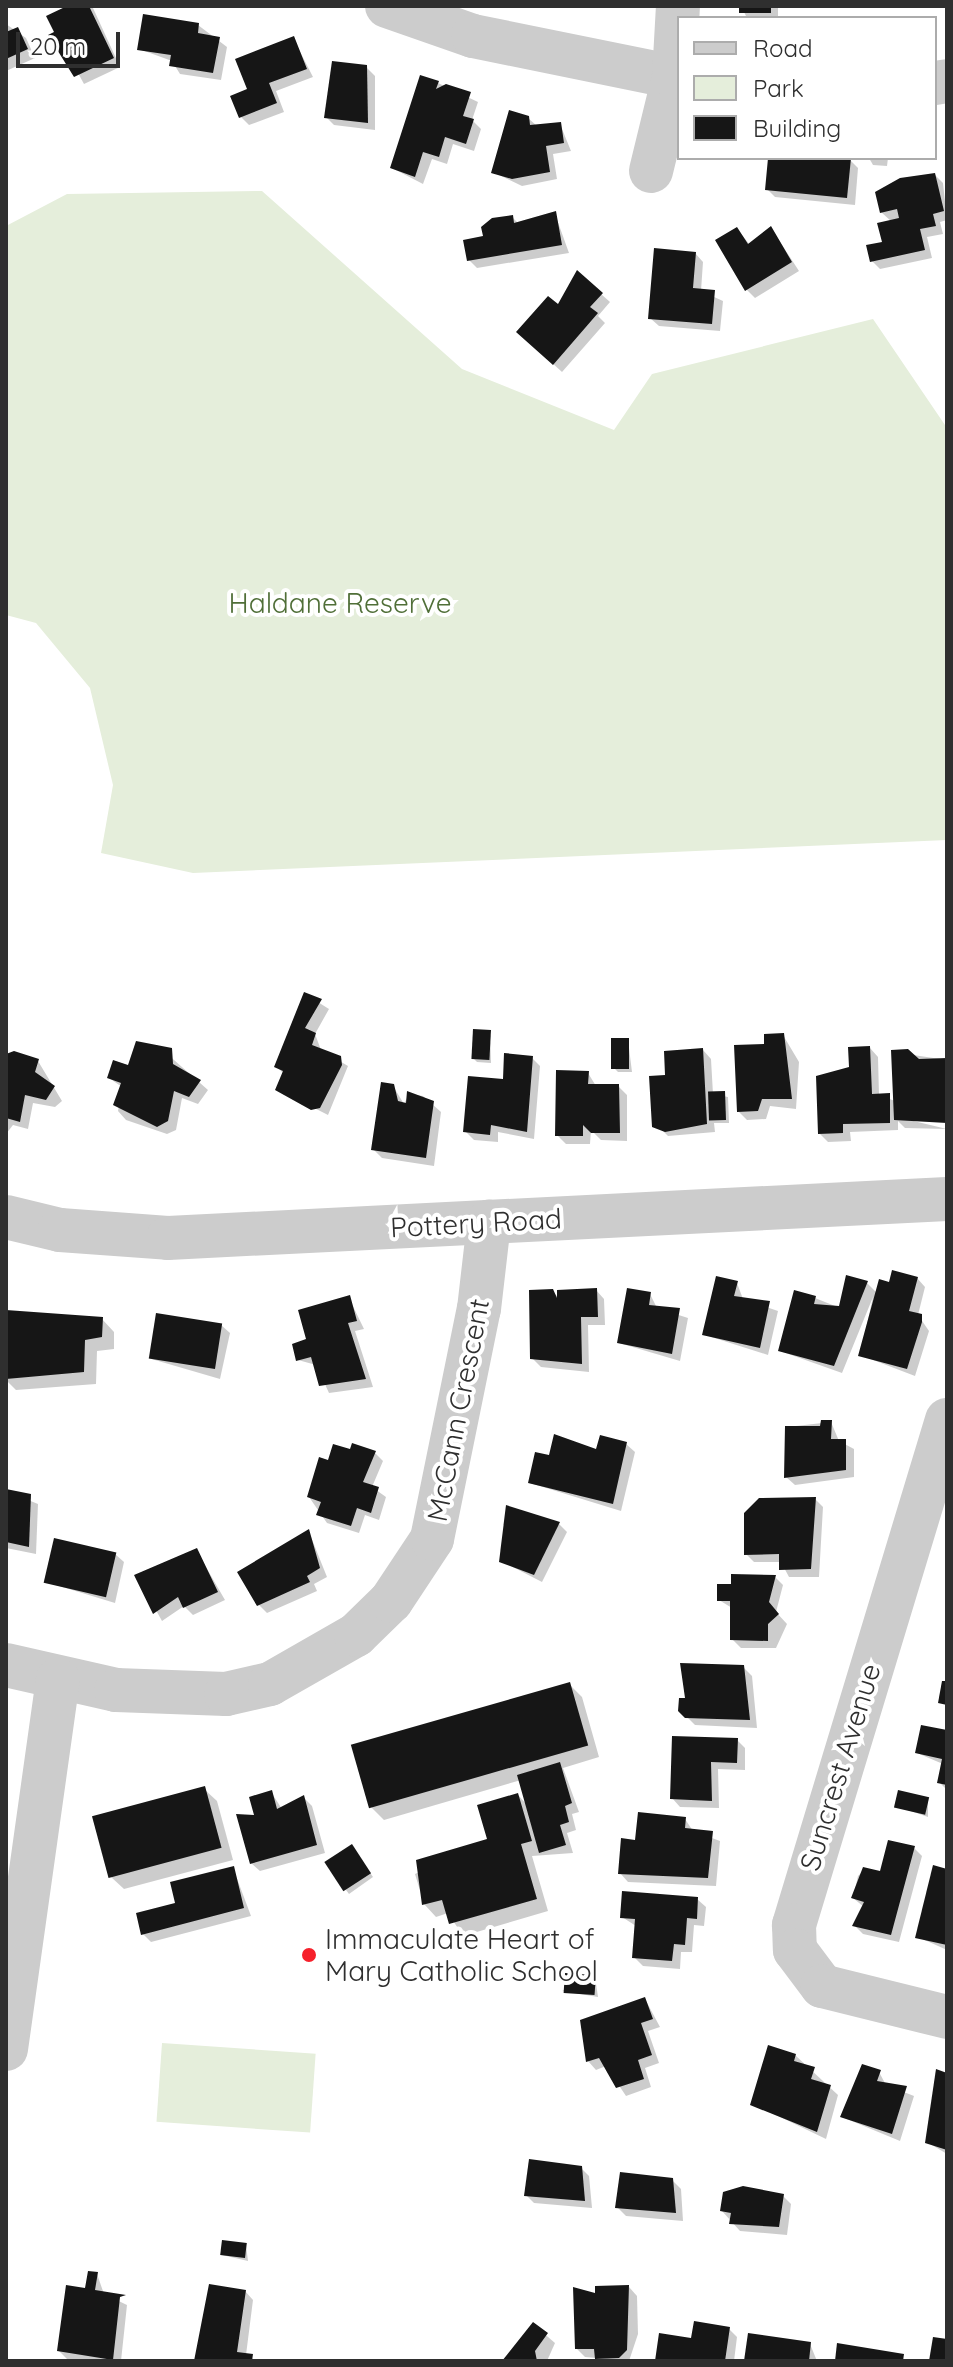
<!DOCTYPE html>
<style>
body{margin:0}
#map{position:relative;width:953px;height:2367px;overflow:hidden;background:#fff;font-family:Quicksand,sans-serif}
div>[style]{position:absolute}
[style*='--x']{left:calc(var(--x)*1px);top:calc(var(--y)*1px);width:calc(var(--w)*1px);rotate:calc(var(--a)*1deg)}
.green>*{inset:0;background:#e5eedb;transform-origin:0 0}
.shadow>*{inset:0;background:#0003}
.building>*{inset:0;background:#161616;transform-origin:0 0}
.minor>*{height:44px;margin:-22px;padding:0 22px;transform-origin:22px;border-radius:22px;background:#ccc}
.dots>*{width:22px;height:22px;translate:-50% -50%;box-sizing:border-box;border:4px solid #fff;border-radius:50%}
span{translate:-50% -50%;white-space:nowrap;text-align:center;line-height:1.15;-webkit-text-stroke:8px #fff;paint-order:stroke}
.park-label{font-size:28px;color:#506f38}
.street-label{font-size:28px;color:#2f2f2f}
.poi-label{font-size:28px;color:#2f2f2f}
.left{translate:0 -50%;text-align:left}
.frame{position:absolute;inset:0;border:8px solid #2f2f2f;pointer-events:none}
.legend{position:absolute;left:677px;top:16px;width:260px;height:144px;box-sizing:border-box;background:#fff;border:2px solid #acacac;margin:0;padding:10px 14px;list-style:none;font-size:24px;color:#2f2f2f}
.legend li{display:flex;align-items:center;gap:16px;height:40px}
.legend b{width:40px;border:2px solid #acacac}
.scale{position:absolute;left:16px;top:32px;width:104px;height:36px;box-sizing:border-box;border:4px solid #2f2f2f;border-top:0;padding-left:10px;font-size:24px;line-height:28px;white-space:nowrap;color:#2f2f2f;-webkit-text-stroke:6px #fff;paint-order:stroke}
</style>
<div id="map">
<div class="green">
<i style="clip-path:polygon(262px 191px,462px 369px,614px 430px,652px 374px,873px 319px,947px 428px,947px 840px,193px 873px,101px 853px,113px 785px,90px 688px,36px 623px,6px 615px,6px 226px,67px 194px)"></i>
<i style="left:162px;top:2043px;width:154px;height:79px;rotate:4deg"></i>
</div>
<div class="shadow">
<i style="clip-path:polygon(72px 6px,93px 8px,120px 67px,84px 84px,56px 33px)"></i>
<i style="clip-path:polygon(741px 6px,778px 6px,778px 18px,747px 18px)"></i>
<i style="clip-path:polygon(6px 24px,26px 38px,35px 58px,6px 71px)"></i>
<i style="clip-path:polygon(198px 25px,227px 47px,221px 80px,180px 74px,172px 61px,139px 49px)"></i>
<i style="clip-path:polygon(293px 38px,313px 77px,276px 91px,284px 112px,249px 125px,241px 117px,250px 90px)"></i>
<i style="clip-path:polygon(366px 67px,375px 76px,375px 130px,334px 125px,326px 117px)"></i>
<i style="clip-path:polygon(438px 83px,478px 102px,472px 120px,481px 129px,474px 151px,453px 144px,447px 164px,432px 159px,423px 184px,392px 168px)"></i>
<i style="clip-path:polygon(528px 118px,537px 126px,560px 124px,571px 151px,553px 154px,557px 179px,522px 186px,493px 172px)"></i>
<i style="clip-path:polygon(770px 158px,850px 160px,858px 168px,855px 205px,775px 197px,767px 189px)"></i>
<i style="clip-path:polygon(869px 158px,888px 158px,887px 166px,873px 165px)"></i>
<i style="clip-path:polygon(935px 175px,943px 183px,947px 220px,940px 222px,943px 234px,927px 237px,932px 258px,880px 269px,872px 261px,892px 222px,881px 212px)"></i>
<i style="clip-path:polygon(555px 214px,569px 253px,477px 268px,469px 260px,512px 217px,519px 224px)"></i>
<i style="clip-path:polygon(771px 228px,799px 271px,755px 298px,747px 290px,737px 229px,750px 245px)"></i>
<i style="clip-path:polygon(695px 253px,703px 262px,701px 291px,723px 301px,720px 331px,659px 326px,650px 318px)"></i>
<i style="clip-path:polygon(601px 294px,610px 302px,598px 316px,605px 323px,562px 372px,527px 340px,558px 307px)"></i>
<i style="clip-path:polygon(305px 994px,329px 1009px,315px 1034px,321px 1050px,348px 1066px,328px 1115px,277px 1089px,284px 1074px,276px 1066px)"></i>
<i style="clip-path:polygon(490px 1032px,491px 1063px,477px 1062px,473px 1058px)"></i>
<i style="clip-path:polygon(783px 1035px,799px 1062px,796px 1109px,770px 1106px,766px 1119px,747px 1120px,739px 1112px,766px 1046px)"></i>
<i style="clip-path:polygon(628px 1040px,632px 1072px,618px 1072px,614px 1068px)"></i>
<i style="clip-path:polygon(157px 1045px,208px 1090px,198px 1104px,182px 1098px,176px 1130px,167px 1134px,126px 1120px,118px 1111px,122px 1087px,109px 1078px)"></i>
<i style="clip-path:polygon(870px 1048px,878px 1057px,879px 1095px,895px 1101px,893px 1052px,947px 1060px,947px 1120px,901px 1118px,947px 1129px,905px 1128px,898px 1121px,898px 1130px,850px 1132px,851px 1141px,828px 1142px,820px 1134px,851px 1069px)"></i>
<i style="clip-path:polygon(703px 1050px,711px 1059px,713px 1094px,728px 1097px,729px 1123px,714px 1123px,715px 1132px,668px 1136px,660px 1128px,667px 1077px)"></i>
<i style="clip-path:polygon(6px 1054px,38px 1061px,62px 1101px,55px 1107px,33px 1103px,28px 1129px,13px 1125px,6px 1134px)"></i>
<i style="clip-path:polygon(532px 1058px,540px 1066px,534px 1139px,498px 1132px,498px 1142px,474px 1140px,466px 1132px)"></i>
<i style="clip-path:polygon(588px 1073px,596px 1086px,618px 1086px,627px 1095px,627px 1141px,601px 1140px,591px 1130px,590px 1144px,566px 1144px,557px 1135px)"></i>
<i style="clip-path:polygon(393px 1086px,404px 1104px,409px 1094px,423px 1096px,441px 1112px,434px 1166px,382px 1158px,373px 1149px)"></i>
<i style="clip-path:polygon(917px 1278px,925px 1287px,918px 1315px,929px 1331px,915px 1376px,860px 1355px,873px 1297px,842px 1373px,780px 1351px,815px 1298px,840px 1308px,867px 1283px,877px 1293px)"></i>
<i style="clip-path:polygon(737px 1283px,743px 1299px,778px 1311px,768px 1355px,705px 1335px)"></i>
<i style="clip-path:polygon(596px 1290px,604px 1299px,605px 1325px,588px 1325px,589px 1372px,541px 1367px,532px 1358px,552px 1291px,560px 1299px)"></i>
<i style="clip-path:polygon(650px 1294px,657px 1308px,688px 1318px,680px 1361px,619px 1343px)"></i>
<i style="clip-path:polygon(349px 1298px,364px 1329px,355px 1331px,373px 1387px,329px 1393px,316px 1365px,298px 1360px)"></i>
<i style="clip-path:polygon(6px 1312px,102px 1319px,114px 1332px,114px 1349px,97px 1351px,96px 1384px,16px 1390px,6px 1380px)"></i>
<i style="clip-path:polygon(221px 1325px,230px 1333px,220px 1379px,148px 1358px)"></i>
<i style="clip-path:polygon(831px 1422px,839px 1441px,854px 1449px,854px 1477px,795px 1485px,786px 1477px,787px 1427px)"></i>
<i style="clip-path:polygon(626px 1444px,635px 1452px,621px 1511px,530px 1483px)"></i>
<i style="clip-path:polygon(375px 1453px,383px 1461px,372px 1487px,386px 1497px,379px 1520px,365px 1515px,359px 1533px,327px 1523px,309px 1497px,329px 1462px)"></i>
<i style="clip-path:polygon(6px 1491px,38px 1504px,36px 1554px,6px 1548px)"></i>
<i style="clip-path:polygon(815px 1499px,823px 1507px,819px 1577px,789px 1577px,781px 1562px,754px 1562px,746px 1554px)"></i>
<i style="clip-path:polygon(559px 1524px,567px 1532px,542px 1582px,501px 1561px)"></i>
<i style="clip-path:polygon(309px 1532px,327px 1577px,314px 1584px,317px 1591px,267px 1613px,259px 1605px)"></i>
<i style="clip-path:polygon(196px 1550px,225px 1600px,193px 1615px,184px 1606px,162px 1621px,137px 1576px)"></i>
<i style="clip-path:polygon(115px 1554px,124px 1562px,115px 1603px,46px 1582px)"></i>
<i style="clip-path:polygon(775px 1577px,783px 1585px,776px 1612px,787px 1624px,776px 1648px,741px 1648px,732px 1639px,732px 1608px,719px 1600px,733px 1586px)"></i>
<i style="clip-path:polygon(743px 1667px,752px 1676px,757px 1728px,695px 1725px,687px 1717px)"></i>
<i style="clip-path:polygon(569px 1684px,582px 1697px,599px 1757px,563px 1768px,579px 1812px,572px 1814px,576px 1830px,567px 1833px,573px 1853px,532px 1856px,548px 1911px,463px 1936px,448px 1913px,436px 1917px,424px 1904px,415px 1874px,489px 1841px,518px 1795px,528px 1806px,521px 1780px,384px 1820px,371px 1807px)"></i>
<i style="clip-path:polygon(947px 1732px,947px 1790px,939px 1782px,943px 1764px,917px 1753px)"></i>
<i style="clip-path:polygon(674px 1738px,737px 1740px,745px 1748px,745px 1770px,718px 1769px,719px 1808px,680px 1807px,672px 1798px)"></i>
<i style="clip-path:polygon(204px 1789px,217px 1801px,233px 1860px,124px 1889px,111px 1877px)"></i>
<i style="clip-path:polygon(271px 1792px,282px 1809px,304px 1798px,312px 1806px,325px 1853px,260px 1871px,251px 1863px,257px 1817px)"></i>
<i style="clip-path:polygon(928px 1799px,928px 1817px,896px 1806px)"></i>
<i style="clip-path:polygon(685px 1819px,693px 1831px,720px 1841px,716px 1886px,628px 1882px,620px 1873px,637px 1842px)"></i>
<i style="clip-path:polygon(914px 1848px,922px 1856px,899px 1942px,863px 1934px,855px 1926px,864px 1907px,853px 1898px,858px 1876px,864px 1870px,881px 1874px)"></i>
<i style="clip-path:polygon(355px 1850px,373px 1877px,349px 1894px,346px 1890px)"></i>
<i style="clip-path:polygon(233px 1868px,251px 1916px,151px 1942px,143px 1934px)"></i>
<i style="clip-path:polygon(947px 1871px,947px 1950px,918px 1937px)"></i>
<i style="clip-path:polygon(697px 1899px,706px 1907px,704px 1926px,694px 1925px,692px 1952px,681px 1952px,680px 1969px,643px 1966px,634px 1957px,636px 1926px,622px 1917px)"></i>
<i style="clip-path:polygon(595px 1977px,598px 1997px,562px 1991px)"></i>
<i style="clip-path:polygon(645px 1999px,660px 2027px,648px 2031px,659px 2063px,645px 2068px,651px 2087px,626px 2096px,606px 2066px,596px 2070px,588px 2061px)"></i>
<i style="clip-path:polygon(795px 2055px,838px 2095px,826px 2139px,753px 2104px)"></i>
<i style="clip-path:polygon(879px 2072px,886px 2085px,914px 2096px,900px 2141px,842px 2117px)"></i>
<i style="clip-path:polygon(947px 2075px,947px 2154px,927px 2142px)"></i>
<i style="clip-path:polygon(581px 2168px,589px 2176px,592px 2208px,534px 2203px,526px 2195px)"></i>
<i style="clip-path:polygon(672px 2180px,681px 2189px,683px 2221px,626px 2216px,617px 2207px)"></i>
<i style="clip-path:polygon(783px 2196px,791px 2204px,787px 2235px,740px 2231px,722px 2211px)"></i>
<i style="clip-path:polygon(246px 2245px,248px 2261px,222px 2255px)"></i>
<i style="clip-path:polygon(97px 2274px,104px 2294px,127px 2305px,121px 2361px,67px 2359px,59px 2351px)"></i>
<i style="clip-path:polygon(629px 2287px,637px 2296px,638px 2334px,629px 2361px,585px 2357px,577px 2349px,597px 2296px)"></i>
<i style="clip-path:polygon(245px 2291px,253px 2300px,246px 2355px,257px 2361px,197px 2361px)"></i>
<i style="clip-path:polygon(533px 2324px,555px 2343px,547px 2361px,505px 2361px)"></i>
<i style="clip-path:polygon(729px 2329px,737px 2337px,734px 2361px,657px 2361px)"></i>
<i style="clip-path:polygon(810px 2344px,817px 2361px,746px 2361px)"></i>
</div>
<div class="building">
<i style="clip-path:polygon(67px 6px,89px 6px,114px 58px,74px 77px,48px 35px,54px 32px,46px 16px)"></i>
<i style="left:739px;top:6px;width:32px;height:7px"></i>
<i style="clip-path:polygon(143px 14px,199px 23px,198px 33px,220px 37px,213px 73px,169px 66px,171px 55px,137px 50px)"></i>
<i style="clip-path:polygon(18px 27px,28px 49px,6px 59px,6px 32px)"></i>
<i style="clip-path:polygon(294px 36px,307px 69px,269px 83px,277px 103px,239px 118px,230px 96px,247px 89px,235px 59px)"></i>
<i style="clip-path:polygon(332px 61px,367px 65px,368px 123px,324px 118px)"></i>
<i style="clip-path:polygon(420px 75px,439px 81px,436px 89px,446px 84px,471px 92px,463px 116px,474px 119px,466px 144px,445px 137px,439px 157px,423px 152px,415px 177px,390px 168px)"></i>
<i style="clip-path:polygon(509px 110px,529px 116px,530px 125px,561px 122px,564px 143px,546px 146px,550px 172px,512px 179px,491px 173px)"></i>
<i style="clip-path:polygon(768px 158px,851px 158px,847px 198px,765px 190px)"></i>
<i style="clip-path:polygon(935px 173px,944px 211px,933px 214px,936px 226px,920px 229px,925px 250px,870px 262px,866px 245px,882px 242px,877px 223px,899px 218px,897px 209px,880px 213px,875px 192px,900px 178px)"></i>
<i style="clip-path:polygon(556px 211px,562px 245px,467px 261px,463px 240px,483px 236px,481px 227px,492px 218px,513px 215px,514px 223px)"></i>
<i style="clip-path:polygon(771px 226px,792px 262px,745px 291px,715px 240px,737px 227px,748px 244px)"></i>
<i style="clip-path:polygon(654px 248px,696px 252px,693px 288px,715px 290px,712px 324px,648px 319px)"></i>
<i style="clip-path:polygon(577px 270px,603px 293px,590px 307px,598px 313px,553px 365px,516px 332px,548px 296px,558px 304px)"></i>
<i style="clip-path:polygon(304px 992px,322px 999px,305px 1028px,316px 1033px,312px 1045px,341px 1056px,342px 1065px,320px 1108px,311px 1110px,275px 1090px,283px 1071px,274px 1067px)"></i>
<i style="left:473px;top:1029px;width:18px;height:30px;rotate:3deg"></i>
<i style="clip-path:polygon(784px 1033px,792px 1099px,762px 1099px,758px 1111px,737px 1112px,734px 1045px,764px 1044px,764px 1034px)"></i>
<i style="left:629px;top:1038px;width:31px;height:18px;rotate:90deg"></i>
<i style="clip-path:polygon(136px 1041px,172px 1048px,173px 1064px,201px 1080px,189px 1097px,174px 1091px,168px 1121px,157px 1127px,113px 1105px,121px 1083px,107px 1078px,113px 1060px,128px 1065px)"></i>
<i style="clip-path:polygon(870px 1046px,872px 1094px,890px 1093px,890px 1123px,843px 1124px,843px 1133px,818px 1134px,816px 1076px,849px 1067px,848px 1047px)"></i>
<i style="clip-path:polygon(703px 1048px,707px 1124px,665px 1132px,652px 1127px,649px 1076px,665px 1075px,664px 1051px)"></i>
<i style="clip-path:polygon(908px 1049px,919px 1059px,947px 1058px,947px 1123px,894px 1120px,891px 1050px)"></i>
<i style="clip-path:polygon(14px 1051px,39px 1059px,35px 1072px,55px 1086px,46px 1100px,25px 1095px,20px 1122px,6px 1118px,6px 1054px)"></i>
<i style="clip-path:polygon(504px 1053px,533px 1056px,527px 1132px,491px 1125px,490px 1135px,463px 1132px,468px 1076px,503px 1079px)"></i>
<i style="clip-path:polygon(556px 1070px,589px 1071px,588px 1084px,619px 1084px,620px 1133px,591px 1133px,583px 1125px,583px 1136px,555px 1136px)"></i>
<i style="clip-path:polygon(381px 1082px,394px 1084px,398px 1101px,406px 1103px,407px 1091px,434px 1101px,426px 1158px,371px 1150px)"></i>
<i style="left:725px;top:1091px;width:29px;height:17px;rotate:88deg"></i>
<i style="clip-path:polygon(892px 1270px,918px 1277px,909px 1311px,922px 1314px,922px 1322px,907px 1369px,858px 1356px,879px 1279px,889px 1282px)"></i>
<i style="clip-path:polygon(846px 1275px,868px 1281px,834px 1366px,778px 1351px,794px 1290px,816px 1296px,814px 1304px,839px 1306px)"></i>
<i style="clip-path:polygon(716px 1276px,738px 1281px,734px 1296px,770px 1301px,760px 1348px,702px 1335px)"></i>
<i style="clip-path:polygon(597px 1288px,598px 1317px,581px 1317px,582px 1364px,530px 1359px,529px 1290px,553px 1289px,557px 1298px,557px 1290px)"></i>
<i style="clip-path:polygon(627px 1288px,651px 1292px,649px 1305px,680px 1308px,672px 1354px,617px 1343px)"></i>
<i style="clip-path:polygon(350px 1295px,357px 1321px,348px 1323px,366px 1379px,319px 1386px,311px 1357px,296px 1361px,292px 1344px,306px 1339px,298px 1310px)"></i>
<i style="clip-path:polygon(6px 1310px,103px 1317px,102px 1337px,85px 1340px,84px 1372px,6px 1379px)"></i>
<i style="left:156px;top:1313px;width:67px;height:46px;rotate:9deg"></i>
<i style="clip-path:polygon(821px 1420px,832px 1420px,831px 1439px,846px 1439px,846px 1470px,784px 1478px,785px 1426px,820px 1426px)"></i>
<i style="clip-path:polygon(554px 1434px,596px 1449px,600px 1435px,627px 1442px,613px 1504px,528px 1483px,535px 1452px,549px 1455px)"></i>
<i style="clip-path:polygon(352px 1443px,376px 1451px,363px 1482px,379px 1487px,371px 1513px,357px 1508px,351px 1526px,316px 1515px,321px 1502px,307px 1497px,319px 1457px,328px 1460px,333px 1444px,350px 1449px)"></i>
<i style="clip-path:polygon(6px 1489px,31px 1494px,29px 1547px,6px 1542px)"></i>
<i style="clip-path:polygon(816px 1497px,811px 1569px,779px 1570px,779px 1554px,744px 1555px,744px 1513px,759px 1498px)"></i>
<i style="clip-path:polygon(506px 1505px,560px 1522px,534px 1575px,499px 1562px)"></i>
<i style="clip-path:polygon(309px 1529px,320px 1568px,307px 1576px,310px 1582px,257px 1606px,237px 1572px)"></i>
<i style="left:54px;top:1538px;width:64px;height:46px;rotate:13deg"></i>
<i style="clip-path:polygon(197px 1548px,218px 1592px,183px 1608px,178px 1597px,153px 1614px,134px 1575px)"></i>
<i style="clip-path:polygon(731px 1574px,776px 1575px,769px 1602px,779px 1614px,768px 1624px,768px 1641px,730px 1640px,730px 1601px,717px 1601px,717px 1584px,731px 1584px)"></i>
<i style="clip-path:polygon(680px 1663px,744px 1665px,750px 1720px,685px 1718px,678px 1711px,679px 1698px,685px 1698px)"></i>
<i style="clip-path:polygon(942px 1681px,947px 1681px,947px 1705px,938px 1703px)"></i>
<i style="left:570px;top:1682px;width:66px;height:228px;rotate:74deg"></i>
<i style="clip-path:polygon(921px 1725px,947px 1730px,947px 1785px,937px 1783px,942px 1759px,915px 1753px)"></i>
<i style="clip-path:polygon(672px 1736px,738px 1738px,737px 1763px,711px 1762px,712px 1801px,670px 1799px)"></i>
<i style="clip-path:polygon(560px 1762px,572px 1803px,565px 1806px,569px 1822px,560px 1825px,566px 1845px,539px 1853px,517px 1775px)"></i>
<i style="left:205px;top:1786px;width:64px;height:117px;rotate:75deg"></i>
<i style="clip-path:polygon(272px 1790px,277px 1809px,304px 1795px,317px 1845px,250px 1864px,236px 1814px,254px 1815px,249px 1797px)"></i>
<i style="left:898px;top:1790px;width:32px;height:18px;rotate:13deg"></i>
<i style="clip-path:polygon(518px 1793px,532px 1841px,521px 1844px,537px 1899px,449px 1924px,442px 1900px,422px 1905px,416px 1860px,487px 1839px,477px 1805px)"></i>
<i style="clip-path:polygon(638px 1812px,686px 1817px,685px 1828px,713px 1831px,708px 1878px,618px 1874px,621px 1838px,635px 1840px)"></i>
<i style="clip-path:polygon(888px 1840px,915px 1846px,891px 1935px,852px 1926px,864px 1902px,851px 1898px,863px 1867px,880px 1871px)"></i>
<i style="left:352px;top:1844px;width:35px;height:33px;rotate:57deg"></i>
<i style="clip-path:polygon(933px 1865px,947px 1869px,947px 1945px,915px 1938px)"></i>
<i style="clip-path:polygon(234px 1866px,244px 1908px,141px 1935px,136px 1913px,175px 1903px,170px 1882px)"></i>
<i style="clip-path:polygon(622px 1891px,698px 1897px,697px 1919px,687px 1918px,685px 1945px,674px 1944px,672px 1961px,632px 1958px,635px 1919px,620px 1918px)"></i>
<i style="left:565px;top:1973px;width:31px;height:20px;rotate:4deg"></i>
<i style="clip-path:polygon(645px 1997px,653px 2019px,641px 2023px,652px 2055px,638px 2060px,644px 2079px,616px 2088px,599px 2058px,586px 2062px,580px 2020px)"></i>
<i style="clip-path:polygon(768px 2045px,796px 2054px,794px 2061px,815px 2067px,811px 2079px,831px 2085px,817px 2132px,750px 2105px)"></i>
<i style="clip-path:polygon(862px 2064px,881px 2070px,877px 2081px,907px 2086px,892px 2134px,840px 2117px)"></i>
<i style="clip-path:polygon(936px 2069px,947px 2073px,947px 2150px,925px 2143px)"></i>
<i style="clip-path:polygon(529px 2159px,582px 2166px,585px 2201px,524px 2196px)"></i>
<i style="clip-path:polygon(620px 2172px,673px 2178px,676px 2213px,615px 2208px)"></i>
<i style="clip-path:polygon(743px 2186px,784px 2194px,779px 2227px,729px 2224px,731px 2213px,720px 2211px,723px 2192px)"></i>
<i style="left:222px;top:2240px;width:25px;height:15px;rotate:7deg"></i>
<i style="clip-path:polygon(88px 2271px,98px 2272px,95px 2290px,126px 2295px,120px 2297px,113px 2360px,57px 2351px,66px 2285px,85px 2288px)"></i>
<i style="clip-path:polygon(209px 2284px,246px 2290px,237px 2352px,253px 2354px,252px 2361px,194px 2361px)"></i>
<i style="clip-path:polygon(629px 2285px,627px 2350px,619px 2358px,595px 2359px,594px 2349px,575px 2349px,573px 2287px,595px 2293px,595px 2286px)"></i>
<i style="clip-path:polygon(694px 2321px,730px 2327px,725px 2361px,655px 2361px,659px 2333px,691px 2338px)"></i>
<i style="clip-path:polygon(533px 2322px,548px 2333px,535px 2351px,537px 2361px,502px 2361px)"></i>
<i style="clip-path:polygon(748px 2333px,811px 2342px,809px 2361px,744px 2361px)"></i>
<i style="clip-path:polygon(933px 2337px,947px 2339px,947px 2361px,929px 2361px)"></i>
<i style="clip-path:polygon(837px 2343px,904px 2354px,903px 2361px,835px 2361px)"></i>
</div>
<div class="minor">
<i style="--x:387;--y:6;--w:91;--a:19.2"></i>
<i style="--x:473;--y:36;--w:210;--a:11.5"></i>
<i style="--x:935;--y:83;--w:12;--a:-9"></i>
<i style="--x:651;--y:171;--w:97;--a:-76.3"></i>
<i style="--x:674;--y:77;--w:71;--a:-86.8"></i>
<i style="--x:6;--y:1217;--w:56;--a:13.5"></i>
<i style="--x:60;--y:1230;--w:108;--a:4.2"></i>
<i style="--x:168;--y:1238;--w:780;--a:-2.87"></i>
<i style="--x:947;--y:1420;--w:528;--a:106.86"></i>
<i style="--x:794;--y:1925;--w:25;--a:88"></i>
<i style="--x:795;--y:1950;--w:45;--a:53.1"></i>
<i style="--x:822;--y:1986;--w:129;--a:13.9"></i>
<i style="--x:6;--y:1665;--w:113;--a:12.8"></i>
<i style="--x:116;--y:1690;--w:110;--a:2.1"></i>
<i style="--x:226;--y:1694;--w:45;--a:-12.8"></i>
<i style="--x:270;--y:1684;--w:99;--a:-29.7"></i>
<i style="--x:356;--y:1635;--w:49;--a:-44.2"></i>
<i style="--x:391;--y:1601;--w:74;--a:-56.5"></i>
<i style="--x:432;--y:1539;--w:235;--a:-78.5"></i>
<i style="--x:479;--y:1309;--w:88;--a:-83.4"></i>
<i style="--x:6;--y:2049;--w:373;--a:-82"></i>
</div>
<div class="dots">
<i style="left:309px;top:1955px;background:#f6202b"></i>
</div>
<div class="park-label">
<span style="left:340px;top:603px">Haldane Reserve</span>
</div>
<div class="street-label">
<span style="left:476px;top:1223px;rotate:-3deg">Pottery Road</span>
<span style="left:458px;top:1410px;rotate:-79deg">McCann Crescent</span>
<span style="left:840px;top:1767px;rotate:-73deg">Suncrest Avenue</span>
</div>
<div class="poi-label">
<span class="left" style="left:325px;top:1955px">Immaculate Heart of<br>Mary Catholic School</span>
</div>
<div class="frame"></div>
<ul class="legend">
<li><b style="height:10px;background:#ccc"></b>Road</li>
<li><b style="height:22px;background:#e5eedb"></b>Park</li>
<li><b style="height:22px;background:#161616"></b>Building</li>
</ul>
<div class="scale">20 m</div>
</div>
